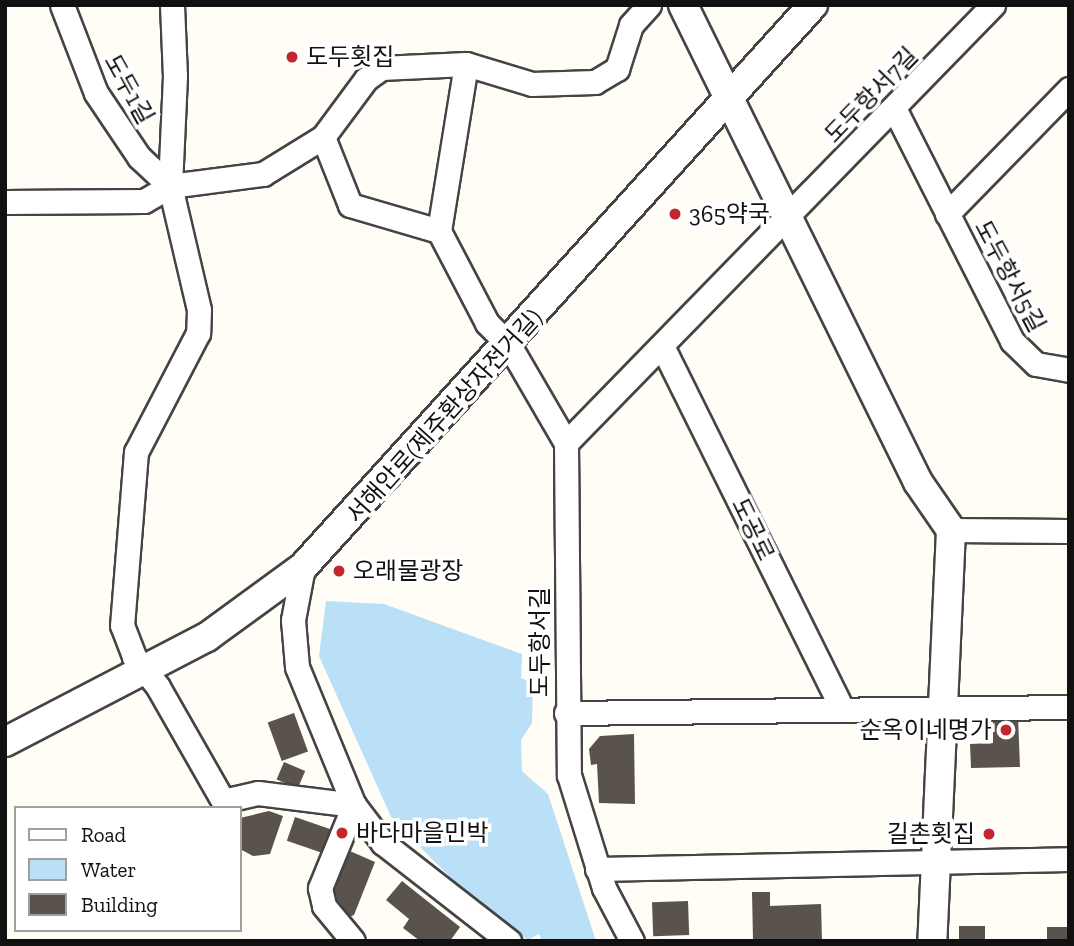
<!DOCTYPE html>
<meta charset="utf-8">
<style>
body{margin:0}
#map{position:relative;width:1074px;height:946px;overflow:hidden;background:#fffdf5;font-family:"Zilla Slab","Noto Sans KR",serif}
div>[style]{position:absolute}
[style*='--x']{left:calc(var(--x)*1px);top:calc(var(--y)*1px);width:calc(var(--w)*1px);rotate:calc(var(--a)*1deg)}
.water>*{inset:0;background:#b9e0f7}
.building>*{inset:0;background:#5a524d;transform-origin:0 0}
.roads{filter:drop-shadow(2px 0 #444) drop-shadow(-2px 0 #444) drop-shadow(0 2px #444) drop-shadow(0 -2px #444)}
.minor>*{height:23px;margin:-11.5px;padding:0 11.5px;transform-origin:11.5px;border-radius:11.5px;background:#fff}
.tertiary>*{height:28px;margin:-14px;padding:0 14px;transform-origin:14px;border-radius:14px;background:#fff}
.dots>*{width:19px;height:19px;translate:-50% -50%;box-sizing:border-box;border:4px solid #fff;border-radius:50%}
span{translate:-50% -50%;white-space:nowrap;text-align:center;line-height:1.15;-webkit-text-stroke:7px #fff;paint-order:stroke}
.poi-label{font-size:24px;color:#111}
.left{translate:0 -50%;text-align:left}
.right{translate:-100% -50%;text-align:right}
.street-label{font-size:24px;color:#111}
.frame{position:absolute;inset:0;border:7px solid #111;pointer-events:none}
.legend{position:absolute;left:14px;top:806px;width:228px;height:126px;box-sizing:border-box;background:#fff;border:2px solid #a0a0a0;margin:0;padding:9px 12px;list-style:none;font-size:21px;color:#111}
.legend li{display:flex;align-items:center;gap:14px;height:35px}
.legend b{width:35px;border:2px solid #a0a0a0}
</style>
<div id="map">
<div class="water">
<i style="clip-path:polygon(326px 601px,384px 604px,522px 654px,521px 678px,533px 683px,532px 723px,521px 740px,522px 771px,548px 794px,596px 941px,542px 941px,539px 934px,528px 940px,465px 892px,392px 819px,319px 656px)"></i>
</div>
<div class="building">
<i style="left:294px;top:713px;width:41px;height:28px;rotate:70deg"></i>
<i style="clip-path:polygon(993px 717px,1018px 717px,1020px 767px,971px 768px,970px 744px,993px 743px)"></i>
<i style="clip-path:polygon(634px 734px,635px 804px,599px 803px,597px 764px,591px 765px,589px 749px,600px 736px)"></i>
<i style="left:284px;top:762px;width:23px;height:19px;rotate:23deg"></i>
<i style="clip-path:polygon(269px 811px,283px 816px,270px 854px,253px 856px,240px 849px,240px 818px)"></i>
<i style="left:295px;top:817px;width:40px;height:25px;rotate:19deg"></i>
<i style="clip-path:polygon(343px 848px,375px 862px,354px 915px,347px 918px,326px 890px)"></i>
<i style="clip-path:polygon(402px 881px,460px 927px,450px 941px,420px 941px,403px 928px,409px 919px,386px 900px)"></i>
<i style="clip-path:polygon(752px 892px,770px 892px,770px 906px,821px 904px,822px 941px,753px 941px)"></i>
<i style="left:688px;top:901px;width:34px;height:36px;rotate:88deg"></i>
<i style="left:985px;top:926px;width:15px;height:26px;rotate:90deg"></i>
<i style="left:1047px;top:927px;width:22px;height:14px"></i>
</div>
<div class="roads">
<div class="minor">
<i style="--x:62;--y:5;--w:94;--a:68.9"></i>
<i style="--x:96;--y:93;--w:77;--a:56.1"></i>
<i style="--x:139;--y:157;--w:42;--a:43.1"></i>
<i style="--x:172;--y:5;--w:71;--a:87.6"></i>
<i style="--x:175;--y:76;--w:110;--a:92.6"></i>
<i style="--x:170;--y:186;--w:127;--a:76.8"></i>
<i style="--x:199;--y:310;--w:23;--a:92"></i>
<i style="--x:198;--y:333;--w:134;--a:117.5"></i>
<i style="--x:136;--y:452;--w:174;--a:94.6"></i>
<i style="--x:122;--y:625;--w:34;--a:69"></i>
<i style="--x:134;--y:657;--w:38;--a:51"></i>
<i style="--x:158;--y:687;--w:131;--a:60.3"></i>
<i style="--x:223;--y:801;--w:36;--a:-13"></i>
<i style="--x:258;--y:793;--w:97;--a:7.1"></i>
<i style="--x:354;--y:805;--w:90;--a:112.3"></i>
<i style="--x:320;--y:888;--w:18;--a:77"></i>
<i style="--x:324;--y:906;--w:45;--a:50.4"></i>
<i style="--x:895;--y:110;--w:259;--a:63.1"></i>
<i style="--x:1012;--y:341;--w:33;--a:44"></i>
<i style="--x:1036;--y:364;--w:34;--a:10"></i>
<i style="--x:323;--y:137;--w:73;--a:68.3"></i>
<i style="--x:350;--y:205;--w:93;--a:16.3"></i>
<i style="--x:439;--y:231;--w:104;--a:62.4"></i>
<i style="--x:487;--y:323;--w:31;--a:45"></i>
<i style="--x:509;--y:345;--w:113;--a:59.8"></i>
<i style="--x:566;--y:443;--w:332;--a:89.5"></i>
<i style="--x:569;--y:775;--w:118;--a:72.8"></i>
<i style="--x:604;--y:888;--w:60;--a:62.2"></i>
<i style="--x:5;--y:202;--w:139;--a:-0.4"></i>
<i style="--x:144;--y:201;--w:30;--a:-30"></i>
<i style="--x:170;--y:186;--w:94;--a:-7.4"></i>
<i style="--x:263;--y:174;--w:70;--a:-31.7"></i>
<i style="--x:323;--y:137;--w:72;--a:-53.4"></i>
<i style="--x:366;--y:79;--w:19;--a:-36"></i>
<i style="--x:381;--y:68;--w:85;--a:-2.7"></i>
<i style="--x:466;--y:64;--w:69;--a:16.9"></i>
<i style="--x:532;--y:84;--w:63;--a:-1.8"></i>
<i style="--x:595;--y:82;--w:26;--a:-31"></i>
<i style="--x:617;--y:69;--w:46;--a:-72.3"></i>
<i style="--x:631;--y:25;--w:27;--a:-48"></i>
<i style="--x:947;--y:214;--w:175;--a:-45.7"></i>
<i style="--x:439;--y:231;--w:169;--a:-80.8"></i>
<i style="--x:663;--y:348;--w:403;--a:63.6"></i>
<i style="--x:566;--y:443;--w:612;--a:-45.73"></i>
<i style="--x:951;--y:530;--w:118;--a:0.5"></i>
<i style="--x:303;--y:567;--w:54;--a:100.7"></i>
<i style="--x:293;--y:620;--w:47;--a:85.1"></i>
<i style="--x:297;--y:667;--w:149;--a:67.6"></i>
<i style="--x:354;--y:805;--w:48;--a:52.7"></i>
<i style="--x:383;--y:843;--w:160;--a:37.9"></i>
<i style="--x:566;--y:713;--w:503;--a:-0.68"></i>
<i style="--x:597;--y:869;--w:472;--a:-1.2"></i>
</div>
<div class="tertiary">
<i style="--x:683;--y:5;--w:532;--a:63.77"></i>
<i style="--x:918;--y:482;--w:58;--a:55.5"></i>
<i style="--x:951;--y:530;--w:411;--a:92.6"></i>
<i style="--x:5;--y:742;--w:228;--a:-27.5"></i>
<i style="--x:207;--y:637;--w:119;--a:-36.1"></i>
<i style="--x:303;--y:567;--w:759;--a:-47.78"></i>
</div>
</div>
<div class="dots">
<i style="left:292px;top:57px;background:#c4262e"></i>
<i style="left:675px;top:214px;background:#c4262e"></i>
<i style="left:339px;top:571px;background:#c4262e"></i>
<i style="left:1006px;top:730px;background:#c4262e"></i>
<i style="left:342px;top:833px;background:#c4262e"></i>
<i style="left:989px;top:834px;background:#c4262e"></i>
</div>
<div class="poi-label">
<span class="left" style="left:306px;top:57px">도두횟집</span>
<span class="left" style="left:689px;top:214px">365약국</span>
<span class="left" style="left:353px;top:571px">오래물광장</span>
<span class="right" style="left:992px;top:730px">순옥이네명가</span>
<span class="left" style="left:356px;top:833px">바다마을민박</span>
<span class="right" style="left:975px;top:834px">길촌횟집</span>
</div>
<div class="street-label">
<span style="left:129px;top:89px;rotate:61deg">도두1길</span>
<span style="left:871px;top:95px;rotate:-46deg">도두항서7길</span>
<span style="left:1010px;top:276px;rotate:62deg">도두항서5길</span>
<span style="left:444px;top:416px;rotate:-48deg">서해안로(제주환상자전거길)</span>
<span style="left:753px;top:529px;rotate:64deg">도공로</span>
<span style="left:540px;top:642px;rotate:-90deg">도두항서길</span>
</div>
<div class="frame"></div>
<ul class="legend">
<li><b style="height:9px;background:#fff"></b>Road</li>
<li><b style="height:19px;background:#b9e0f7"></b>Water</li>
<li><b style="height:19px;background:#5a524d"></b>Building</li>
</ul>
</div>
